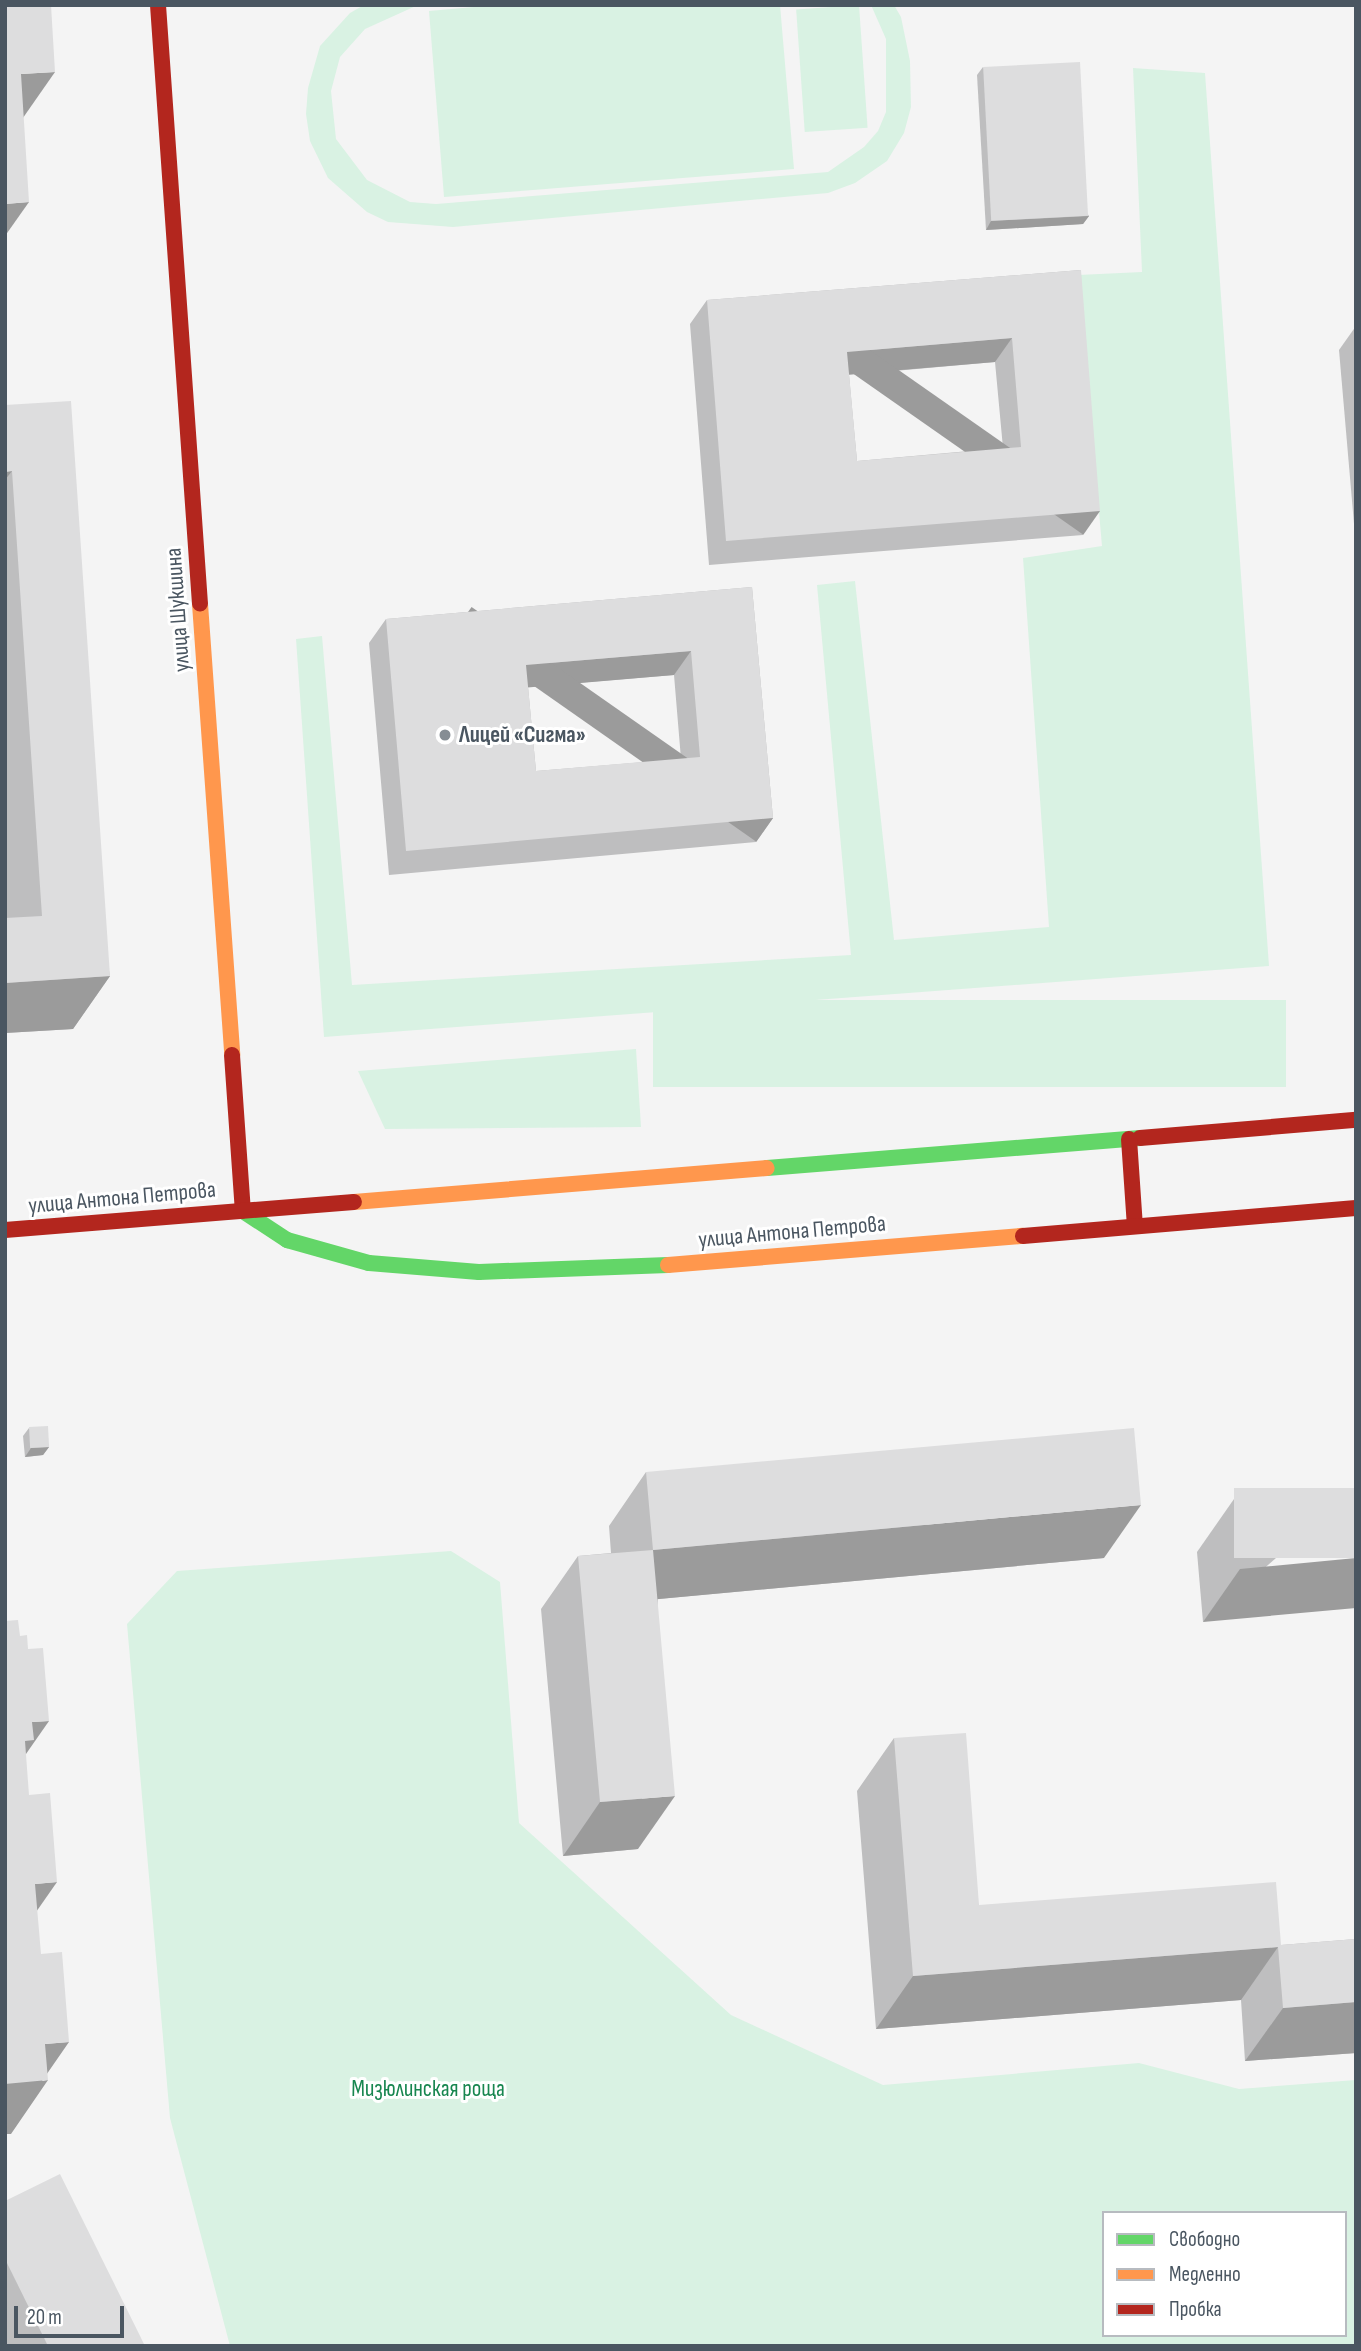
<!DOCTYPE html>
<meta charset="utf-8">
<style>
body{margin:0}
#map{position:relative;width:1361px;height:2351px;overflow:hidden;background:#f4f4f4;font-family:"Sofia Sans Condensed",sans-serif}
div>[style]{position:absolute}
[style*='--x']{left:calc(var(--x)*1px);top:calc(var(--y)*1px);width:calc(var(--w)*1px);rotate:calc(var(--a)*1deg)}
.green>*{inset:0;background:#d9f2e3;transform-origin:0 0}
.fast>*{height:16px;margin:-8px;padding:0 8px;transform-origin:8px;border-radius:8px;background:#63d668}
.slow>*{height:16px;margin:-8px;padding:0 8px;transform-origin:8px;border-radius:8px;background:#ff974d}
.jam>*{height:16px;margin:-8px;padding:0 8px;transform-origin:8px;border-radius:8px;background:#b3261e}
.wall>*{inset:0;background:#bebebf}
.shaded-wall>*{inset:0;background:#9b9b9b;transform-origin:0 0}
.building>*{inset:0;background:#ddddde;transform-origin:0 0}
.dots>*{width:19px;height:19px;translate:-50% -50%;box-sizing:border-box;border:4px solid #fff;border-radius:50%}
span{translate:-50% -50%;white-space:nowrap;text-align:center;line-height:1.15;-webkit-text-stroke:6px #fff;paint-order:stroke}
.street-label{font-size:23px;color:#4a5661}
.poi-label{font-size:23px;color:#4a5661;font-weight:700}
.left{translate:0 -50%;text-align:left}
.park-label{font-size:23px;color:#17864f}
.frame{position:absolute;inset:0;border:7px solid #4a5661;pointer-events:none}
.legend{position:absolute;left:1102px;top:2211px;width:245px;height:126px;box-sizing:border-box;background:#fff;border:2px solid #b7bbc0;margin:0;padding:9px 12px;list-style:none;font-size:21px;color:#4a5661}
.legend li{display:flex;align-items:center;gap:14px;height:35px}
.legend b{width:35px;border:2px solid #b7bbc0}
.scale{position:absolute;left:14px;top:2306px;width:110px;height:32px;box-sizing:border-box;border:4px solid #4a5661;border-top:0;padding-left:9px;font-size:21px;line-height:24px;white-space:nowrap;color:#4a5661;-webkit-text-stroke:5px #fff;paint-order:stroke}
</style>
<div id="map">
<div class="green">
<i style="clip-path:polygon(364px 5px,418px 5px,365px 29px,340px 57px,331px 91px,336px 139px,367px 180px,410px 202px,436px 204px,828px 172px,864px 147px,878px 131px,886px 112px,886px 39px,871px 5px,894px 5px,901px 17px,910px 61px,911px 107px,904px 133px,887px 161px,855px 183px,828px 193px,453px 227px,388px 222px,367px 212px,328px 178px,310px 141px,306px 114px,308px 88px,320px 46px,350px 13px)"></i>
<i style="clip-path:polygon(496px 5px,780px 5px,794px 169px,444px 197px,429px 11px)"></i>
<i style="left:859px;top:5px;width:123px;height:63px;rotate:86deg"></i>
<i style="clip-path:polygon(1133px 68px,1205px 73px,1269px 966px,324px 1037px,296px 639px,322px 636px,352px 985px,851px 955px,817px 585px,855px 581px,894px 940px,1049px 927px,1023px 558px,1102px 546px,1078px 275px,1142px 272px)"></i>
<i style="left:1286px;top:1000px;width:87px;height:633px;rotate:90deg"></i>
<i style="clip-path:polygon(636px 1049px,641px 1127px,385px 1129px,358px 1071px)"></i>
<i style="clip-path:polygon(evenodd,451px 1551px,500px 1582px,519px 1823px,731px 2015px,883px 2085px,1139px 2063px,1239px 2089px,1356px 2080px,1356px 2346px,230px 2346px,170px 2118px,127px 1624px,177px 1571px,451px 1551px,1104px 2213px,1345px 2213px,1345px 2335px,1104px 2335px,1104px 2213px)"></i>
</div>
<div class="fast">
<i style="--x:767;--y:1168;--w:374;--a:-4.6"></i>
<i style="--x:243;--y:1211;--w:53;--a:33.4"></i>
<i style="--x:287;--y:1240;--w:85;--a:15.7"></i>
<i style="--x:369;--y:1263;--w:110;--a:4.7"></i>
<i style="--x:479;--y:1272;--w:189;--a:-2.1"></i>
</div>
<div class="slow">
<i style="--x:200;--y:604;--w:452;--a:85.9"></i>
<i style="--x:354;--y:1202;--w:414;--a:-4.7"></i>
<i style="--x:668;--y:1265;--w:356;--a:-4.7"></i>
</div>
<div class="jam">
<i style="--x:158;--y:5;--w:600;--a:85.99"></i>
<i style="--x:232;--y:1055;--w:156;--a:86"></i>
<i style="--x:1140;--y:1138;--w:217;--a:-4.8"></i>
<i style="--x:1129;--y:1139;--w:87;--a:86.1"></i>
<i style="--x:5;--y:1230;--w:350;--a:-4.6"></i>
<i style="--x:1023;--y:1236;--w:334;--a:-4.8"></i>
</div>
<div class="wall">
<i style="clip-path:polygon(983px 67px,1089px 216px,1083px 224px,986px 230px,977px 75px)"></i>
<i style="clip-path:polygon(evenodd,1081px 270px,1083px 535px,709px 565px,690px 324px,707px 300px,1081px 270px,995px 362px,1003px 448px,857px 461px,849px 375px,995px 362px)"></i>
<i style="clip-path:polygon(1356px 326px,1356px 547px,1339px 350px)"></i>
<i style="clip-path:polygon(5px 405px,110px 976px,73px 1029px,5px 1033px)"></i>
<i style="clip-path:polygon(evenodd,752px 587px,773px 818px,756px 842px,389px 875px,369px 643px,386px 619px,752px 587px,674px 675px,681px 759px,536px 771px,528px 687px,674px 675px)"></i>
<i style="clip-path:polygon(29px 1428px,49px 1447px,43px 1455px,25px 1457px,23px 1436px)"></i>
<i style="clip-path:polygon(646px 1472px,1104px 1558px,658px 1599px,638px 1849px,563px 1856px,541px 1609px,578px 1556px,611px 1553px,609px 1526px)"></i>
<i style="clip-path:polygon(1356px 1488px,1203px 1622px,1197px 1552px,1234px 1499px)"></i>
<i style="clip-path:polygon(894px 1738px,979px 1905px,1281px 1945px,1356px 1939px,1356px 2053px,1245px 2061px,1241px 2000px,876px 2029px,857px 1791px)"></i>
<i style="clip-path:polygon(5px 2201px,145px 2346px,5px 2346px)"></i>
</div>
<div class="shaded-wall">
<i style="clip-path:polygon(55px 72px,18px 125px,21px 74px)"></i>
<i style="clip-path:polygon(29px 202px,5px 236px,5px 204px)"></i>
<i style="clip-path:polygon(1089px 216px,1083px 224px,986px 230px,991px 221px)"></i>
<i style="clip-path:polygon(1012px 338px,995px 362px,830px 376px,847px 352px)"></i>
<i style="clip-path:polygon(12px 471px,5px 480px,5px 472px)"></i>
<i style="left:1100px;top:511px;width:29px;height:375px;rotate:125deg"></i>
<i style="clip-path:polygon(691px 651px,674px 675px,510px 689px,526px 665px)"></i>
<i style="left:773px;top:818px;width:29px;height:368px;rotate:125deg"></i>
<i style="clip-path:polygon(110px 976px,73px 1029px,5px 1033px,5px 983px)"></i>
<i style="clip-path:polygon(49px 1447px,43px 1455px,25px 1457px,31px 1448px)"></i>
<i style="clip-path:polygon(1141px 1505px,1104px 1558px,616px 1603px,653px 1550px)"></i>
<i style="clip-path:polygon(1356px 1558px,1356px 1608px,1203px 1622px,1240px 1569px)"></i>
<i style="clip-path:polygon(49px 1721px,12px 1774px,32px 1722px)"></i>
<i style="clip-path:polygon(675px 1796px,638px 1849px,563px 1856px,600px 1802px)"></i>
<i style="clip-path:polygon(57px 1882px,20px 1935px,35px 1884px)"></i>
<i style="clip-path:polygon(1278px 1947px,1241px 2000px,876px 2029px,913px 1976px)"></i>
<i style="clip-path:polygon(1356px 2002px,1356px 2053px,1245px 2061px,1283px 2008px)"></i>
<i style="clip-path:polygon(69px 2042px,42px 2081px,48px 2080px,11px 2134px,5px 2134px,5px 2084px,45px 2044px)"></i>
</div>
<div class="building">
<i style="clip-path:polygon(5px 5px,51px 5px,55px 72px,21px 74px,29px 202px,5px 204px)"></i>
<i style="left:1080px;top:62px;width:154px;height:97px;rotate:87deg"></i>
<i style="clip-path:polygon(evenodd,1081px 270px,1100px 511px,726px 541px,707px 300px,1081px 270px,1012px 338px,1021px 447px,857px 461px,847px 352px,1012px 338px)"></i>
<i style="clip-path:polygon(71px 401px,110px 976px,5px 983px,5px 918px,42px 916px,12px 471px,5px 472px,5px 405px)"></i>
<i style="clip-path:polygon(evenodd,752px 587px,773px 818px,406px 851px,386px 619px,752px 587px,691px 651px,700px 757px,536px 771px,526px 665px,691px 651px)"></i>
<i style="left:48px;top:1426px;width:21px;height:19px;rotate:87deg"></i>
<i style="clip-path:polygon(1134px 1428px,1141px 1505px,653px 1550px,675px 1796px,600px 1802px,578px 1556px,653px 1550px,646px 1472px)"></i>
<i style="left:1356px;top:1488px;width:70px;height:122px;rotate:90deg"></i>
<i style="clip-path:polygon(18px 1620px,20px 1636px,27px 1635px,28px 1649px,43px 1648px,49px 1721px,32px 1722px,34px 1740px,25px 1741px,29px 1795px,50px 1793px,57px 1882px,35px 1884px,41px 1954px,62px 1952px,69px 2042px,45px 2044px,48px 2080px,5px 2084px,5px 1621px)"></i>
<i style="clip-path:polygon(966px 1733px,979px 1905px,1276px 1882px,1281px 1945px,1356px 1939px,1356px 2002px,1283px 2008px,1278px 1947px,913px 1976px,894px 1738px)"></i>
<i style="clip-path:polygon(60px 2174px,145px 2346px,48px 2346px,5px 2259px,5px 2201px)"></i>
</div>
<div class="dots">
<i style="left:445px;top:735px;background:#868d94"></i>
</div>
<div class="street-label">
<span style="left:178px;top:610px;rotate:-94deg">улица Шукшина</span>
<span style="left:122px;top:1198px;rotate:-5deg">улица Антона Петрова</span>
<span style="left:792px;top:1232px;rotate:-5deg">улица Антона Петрова</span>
</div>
<div class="poi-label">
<span class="left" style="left:459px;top:735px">Лицей «Сигма»</span>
</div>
<div class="park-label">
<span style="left:428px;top:2089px">Мизюлинская роща</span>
</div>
<div class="frame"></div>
<ul class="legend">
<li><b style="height:9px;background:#63d668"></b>Свободно</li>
<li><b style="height:9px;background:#ff974d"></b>Медленно</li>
<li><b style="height:9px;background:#b3261e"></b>Пробка</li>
</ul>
<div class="scale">20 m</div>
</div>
